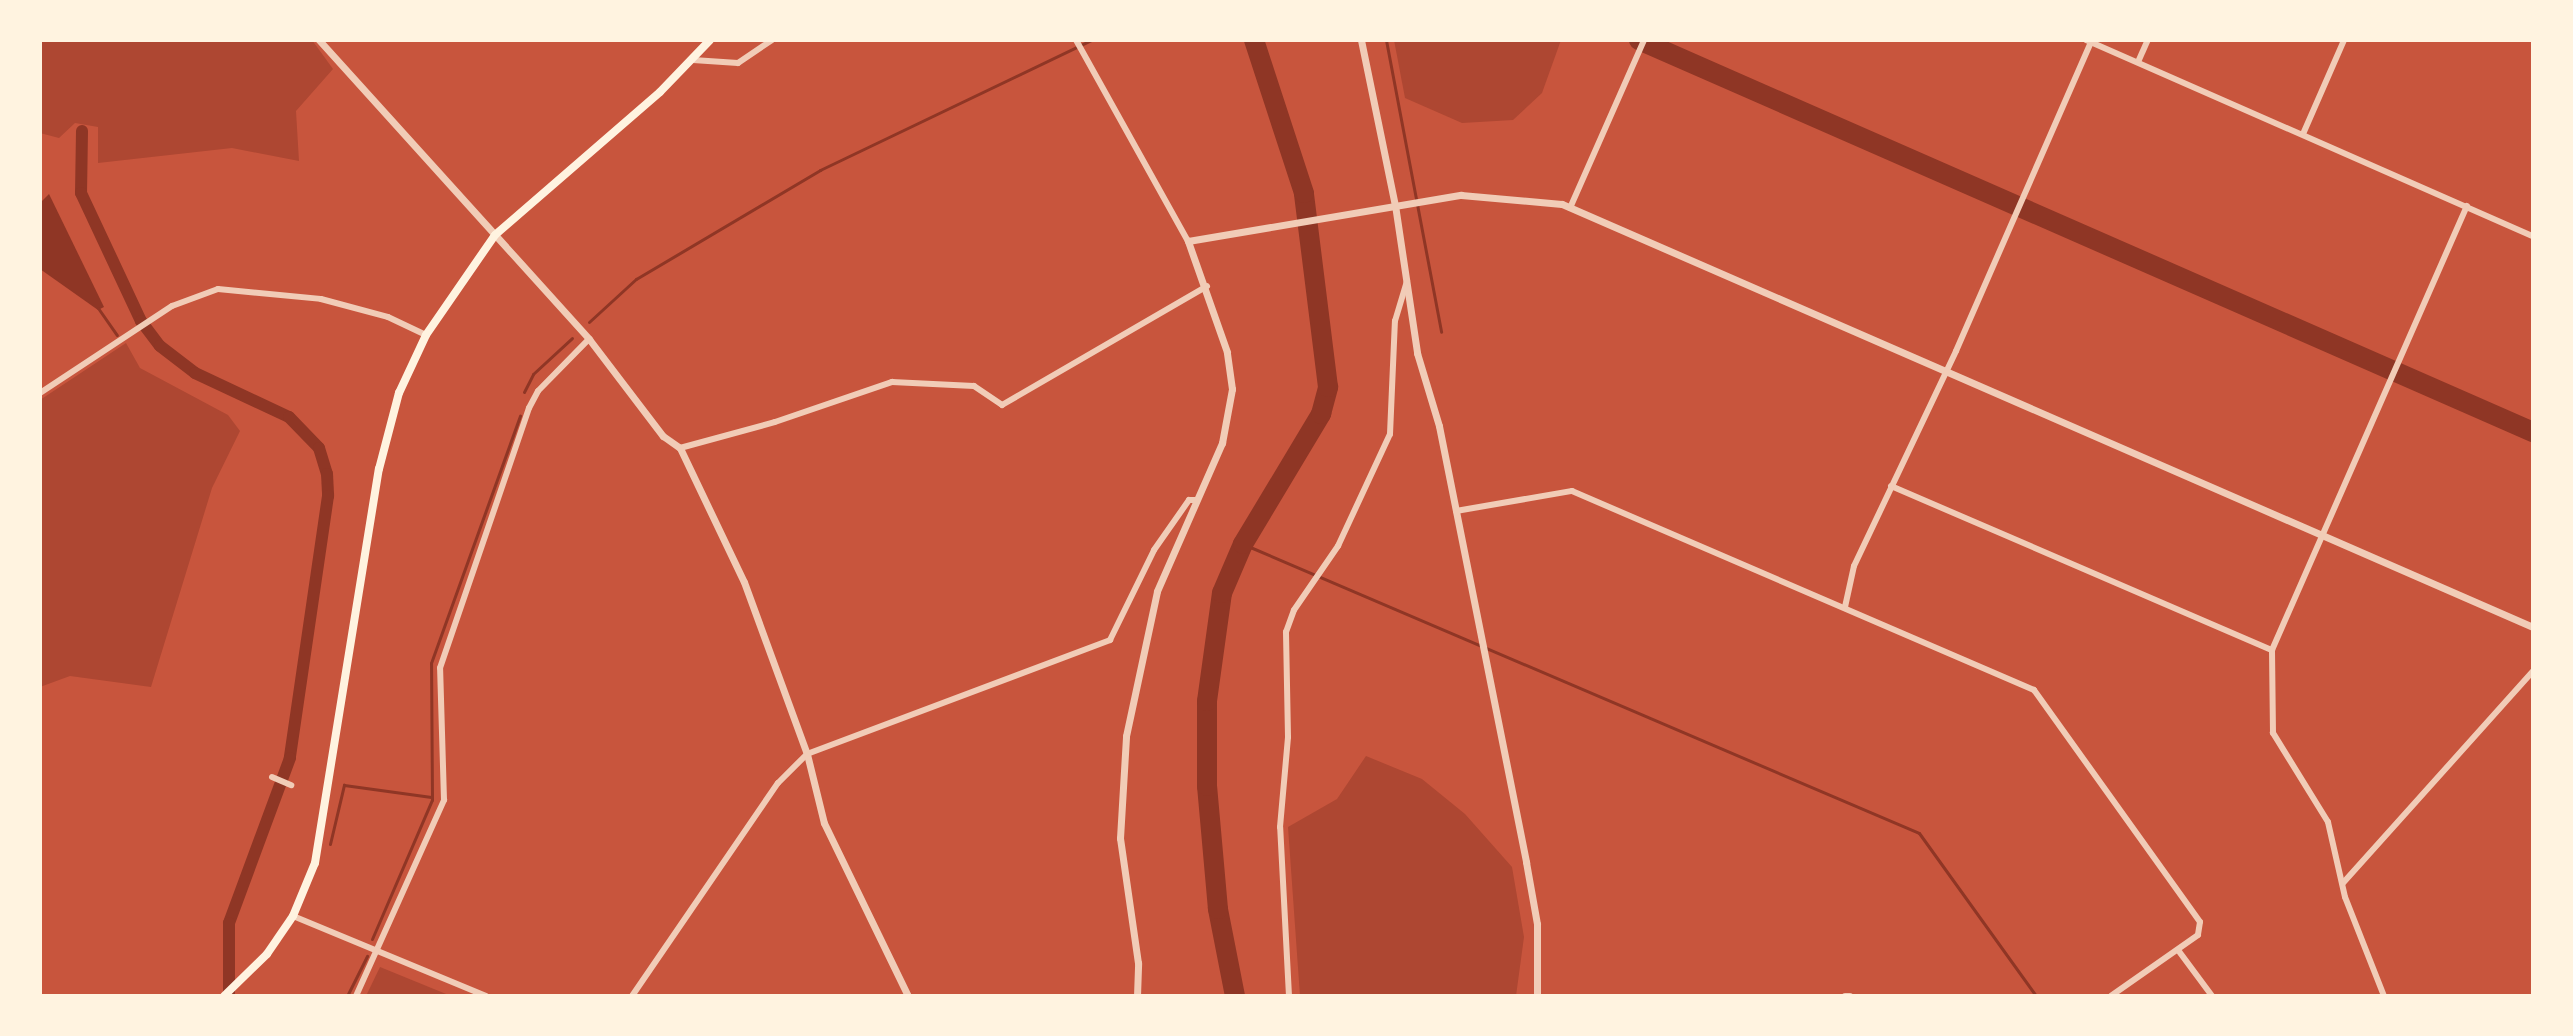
<!DOCTYPE html>
<style>
body{margin:0}
#map{position:relative;width:2573px;height:1036px;overflow:hidden;background:#c8553d;font-family:"Public Sans",sans-serif}
div>[style]{position:absolute}
[style*='--x']{left:calc(var(--x)*1px);top:calc(var(--y)*1px);width:calc(var(--w)*1px);rotate:calc(var(--a)*1deg)}
.green>*{inset:0;background:#ae4732}
.water>*{inset:0;background:#8f3625}
.stream>*{height:3px;margin:-1.5px;padding:0 1.5px;transform-origin:1.5px;border-radius:1.5px;background:#8f3625}
.canal>*{height:12px;margin:-6px;padding:0 6px;transform-origin:6px;border-radius:6px;background:#8f3625}
.river>*{height:20px;margin:-10px;padding:0 10px;transform-origin:10px;border-radius:10px;background:#8f3625}
.minor>*{height:6px;margin:-3px;padding:0 3px;transform-origin:3px;border-radius:3px;background:#f1ccb7}
.tertiary>*{height:7px;margin:-3.5px;padding:0 3.5px;transform-origin:3.5px;border-radius:3.5px;background:#f1ccb7}
.secondary>*{height:8px;margin:-4px;padding:0 4px;transform-origin:4px;border-radius:4px;background:#fff3e0}
span{translate:-50% -50%;white-space:nowrap;text-align:center;line-height:1.15;-webkit-text-stroke:8px #fff3e0;paint-order:stroke}
.frame{position:absolute;inset:0;border:42px solid #fff3e0;pointer-events:none}
</style>
<div id="map">
<div class="green">
<i style="clip-path:polygon(40px 40px,312px 40px,333px 69px,296px 111px,299px 161px,232px 148px,98px 163px,98px 127px,75px 123px,59px 138px,40px 133px)"></i>
<i style="clip-path:polygon(1394px 40px,1561px 40px,1542px 93px,1513px 120px,1462px 123px,1405px 98px)"></i>
<i style="clip-path:polygon(126px 343px,140px 368px,228px 415px,240px 431px,212px 488px,151px 687px,70px 676px,40px 687px,40px 400px)"></i>
<i style="clip-path:polygon(1366px 756px,1422px 779px,1465px 814px,1512px 867px,1524px 937px,1516px 996px,1300px 996px,1288px 827px,1337px 799px)"></i>
<i style="clip-path:polygon(380px 967px,451px 996px,366px 996px)"></i>
</div>
<div class="water">
<i style="clip-path:polygon(49px 194px,104px 307px,98px 310px,40px 269px,40px 203px)"></i>
</div>
<div class="stream">
<i style="--x:1386;--y:40;--w:297;--a:79.3"></i>
<i style="--x:98;--y:308;--w:33;--a:55"></i>
<i style="--x:589;--y:322;--w:64;--a:-42.5"></i>
<i style="--x:636;--y:279;--w:214;--a:-30.6"></i>
<i style="--x:820;--y:170;--w:301;--a:-25.6"></i>
<i style="--x:524;--y:392;--w:20;--a:-63"></i>
<i style="--x:533;--y:374;--w:53;--a:-42.7"></i>
<i style="--x:1243;--y:544;--w:735;--a:23.15"></i>
<i style="--x:1919;--y:833;--w:201;--a:54.3"></i>
<i style="--x:330;--y:844;--w:61;--a:-76.7"></i>
<i style="--x:344;--y:785;--w:88;--a:7.9"></i>
<i style="--x:372;--y:939;--w:151;--a:-66.7"></i>
<i style="--x:432;--y:800;--w:137;--a:-90.4"></i>
<i style="--x:431;--y:663;--w:263;--a:-70.2"></i>
<i style="--x:347;--y:996;--w:45;--a:-63.4"></i>
</div>
<div class="canal">
<i style="--x:82;--y:131;--w:62;--a:90.9"></i>
<i style="--x:81;--y:193;--w:141;--a:64.9"></i>
<i style="--x:141;--y:321;--w:31;--a:53"></i>
<i style="--x:160;--y:346;--w:44;--a:37.6"></i>
<i style="--x:195;--y:373;--w:104;--a:25.1"></i>
<i style="--x:289;--y:417;--w:43;--a:45.9"></i>
<i style="--x:319;--y:448;--w:27;--a:73"></i>
<i style="--x:327;--y:474;--w:22;--a:87"></i>
<i style="--x:328;--y:496;--w:265;--a:98.3"></i>
<i style="--x:290;--y:758;--w:176;--a:110.3"></i>
<i style="--x:229;--y:923;--w:73;--a:90"></i>
</div>
<div class="river">
<i style="--x:1639;--y:40;--w:976;--a:23.68"></i>
<i style="--x:1235;--y:996;--w:89;--a:-101.1"></i>
<i style="--x:1218;--y:909;--w:123;--a:-95.1"></i>
<i style="--x:1207;--y:786;--w:85;--a:-90"></i>
<i style="--x:1207;--y:701;--w:109;--a:-82.1"></i>
<i style="--x:1222;--y:593;--w:53;--a:-66.8"></i>
<i style="--x:1243;--y:544;--w:152;--a:-59"></i>
<i style="--x:1321;--y:414;--w:28;--a:-75"></i>
<i style="--x:1328;--y:387;--w:195;--a:-97.1"></i>
<i style="--x:1304;--y:193;--w:161;--a:-108.1"></i>
</div>
<div class="minor">
<i style="--x:1076;--y:40;--w:230;--a:60.9"></i>
<i style="--x:2086;--y:40;--w:488;--a:23.7"></i>
<i style="--x:693;--y:60;--w:45;--a:3.8"></i>
<i style="--x:738;--y:63;--w:41;--a:-34.1"></i>
<i style="--x:2138;--y:62;--w:24;--a:-66"></i>
<i style="--x:2303;--y:134;--w:103;--a:-66.4"></i>
<i style="--x:1570;--y:208;--w:184;--a:-66.2"></i>
<i style="--x:40;--y:393;--w:158;--a:-33.4"></i>
<i style="--x:172;--y:306;--w:49;--a:-20.3"></i>
<i style="--x:218;--y:289;--w:103;--a:5.5"></i>
<i style="--x:321;--y:299;--w:69;--a:15"></i>
<i style="--x:388;--y:317;--w:42;--a:25.3"></i>
<i style="--x:680;--y:448;--w:98;--a:-15.3"></i>
<i style="--x:775;--y:422;--w:124;--a:-18.9"></i>
<i style="--x:892;--y:382;--w:82;--a:2.8"></i>
<i style="--x:974;--y:386;--w:34;--a:34"></i>
<i style="--x:1002;--y:405;--w:237;--a:-30.1"></i>
<i style="--x:1891;--y:486;--w:415;--a:23.3"></i>
<i style="--x:1456;--y:511;--w:118;--a:-9.8"></i>
<i style="--x:1572;--y:491;--w:503;--a:23.3"></i>
<i style="--x:2034;--y:690;--w:285;--a:54.4"></i>
<i style="--x:2200;--y:922;--w:13;--a:99"></i>
<i style="--x:2198;--y:935;--w:106;--a:145"></i>
<i style="--x:1845;--y:607;--w:42;--a:-77.6"></i>
<i style="--x:1854;--y:566;--w:238;--a:-64.6"></i>
<i style="--x:1956;--y:351;--w:337;--a:-66.4"></i>
<i style="--x:272;--y:777;--w:21;--a:23"></i>
<i style="--x:2343;--y:883;--w:285;--a:-48.1"></i>
<i style="--x:293;--y:916;--w:209;--a:22.5"></i>
<i style="--x:2178;--y:950;--w:57;--a:53.5"></i>
<i style="--x:356;--y:996;--w:215;--a:-65.8"></i>
<i style="--x:444;--y:800;--w:132;--a:-91.7"></i>
<i style="--x:440;--y:668;--w:275;--a:-71.1"></i>
<i style="--x:529;--y:408;--w:19;--a:-62"></i>
<i style="--x:538;--y:391;--w:73;--a:-45.6"></i>
<i style="--x:632;--y:996;--w:258;--a:-55.6"></i>
<i style="--x:778;--y:783;--w:41;--a:-45"></i>
<i style="--x:807;--y:754;--w:324;--a:-20.6"></i>
<i style="--x:1110;--y:640;--w:100;--a:-63.9"></i>
<i style="--x:1154;--y:550;--w:61;--a:-55"></i>
<i style="--x:1189;--y:500;--w:8;--a:0"></i>
<i style="--x:1289;--y:996;--w:169;--a:-93"></i>
<i style="--x:1280;--y:827;--w:90;--a:-84.9"></i>
<i style="--x:1288;--y:737;--w:105;--a:-91.1"></i>
<i style="--x:1286;--y:632;--w:23;--a:-70"></i>
<i style="--x:1294;--y:610;--w:78;--a:-55.5"></i>
<i style="--x:1338;--y:546;--w:123;--a:-65.1"></i>
<i style="--x:1390;--y:434;--w:113;--a:-87.5"></i>
<i style="--x:1395;--y:321;--w:42;--a:-73.3"></i>
<i style="--x:1845;--y:996;--w:5;--a:0"></i>
<i style="--x:2384;--y:996;--w:106;--a:-111.5"></i>
<i style="--x:2345;--y:897;--w:77;--a:-102.8"></i>
<i style="--x:2328;--y:822;--w:105;--a:-121.7"></i>
<i style="--x:2273;--y:733;--w:83;--a:-90.7"></i>
<i style="--x:2272;--y:650;--w:485;--a:-66.3"></i>
</div>
<div class="tertiary">
<i style="--x:319;--y:40;--w:403;--a:47.9"></i>
<i style="--x:589;--y:339;--w:122;--a:52.7"></i>
<i style="--x:663;--y:436;--w:21;--a:35"></i>
<i style="--x:680;--y:448;--w:148;--a:64.5"></i>
<i style="--x:744;--y:582;--w:183;--a:69.9"></i>
<i style="--x:807;--y:754;--w:71;--a:76.2"></i>
<i style="--x:824;--y:823;--w:192;--a:64.1"></i>
<i style="--x:1361;--y:40;--w:168;--a:78.4"></i>
<i style="--x:1395;--y:205;--w:150;--a:81.5"></i>
<i style="--x:1417;--y:353;--w:76;--a:73.2"></i>
<i style="--x:1439;--y:426;--w:445;--a:78.7"></i>
<i style="--x:1526;--y:862;--w:63;--a:79.9"></i>
<i style="--x:1537;--y:924;--w:72;--a:90"></i>
<i style="--x:1137;--y:996;--w:33;--a:-88"></i>
<i style="--x:1138;--y:963;--w:126;--a:-98.2"></i>
<i style="--x:1120;--y:838;--w:102;--a:-86.6"></i>
<i style="--x:1126;--y:736;--w:148;--a:-77.9"></i>
<i style="--x:1157;--y:591;--w:162;--a:-66.3"></i>
<i style="--x:1222;--y:443;--w:55;--a:-79.5"></i>
<i style="--x:1232;--y:389;--w:37;--a:-98"></i>
<i style="--x:1227;--y:352;--w:118;--a:-109.4"></i>
<i style="--x:1188;--y:241;--w:277;--a:-9.6"></i>
<i style="--x:1461;--y:195;--w:101;--a:5.1"></i>
<i style="--x:1562;--y:204;--w:1059;--a:23.54"></i>
</div>
<div class="secondary">
<i style="--x:224;--y:996;--w:60;--a:-44.3"></i>
<i style="--x:267;--y:954;--w:46;--a:-55.6"></i>
<i style="--x:293;--y:916;--w:57;--a:-67.5"></i>
<i style="--x:315;--y:863;--w:399;--a:-80.8"></i>
<i style="--x:379;--y:469;--w:79;--a:-75.3"></i>
<i style="--x:399;--y:393;--w:64;--a:-65"></i>
<i style="--x:426;--y:335;--w:121;--a:-55.4"></i>
<i style="--x:495;--y:235;--w:218;--a:-40.9"></i>
<i style="--x:660;--y:92;--w:72;--a:-46.1"></i>
</div>
<div class="frame"></div>
</div>
